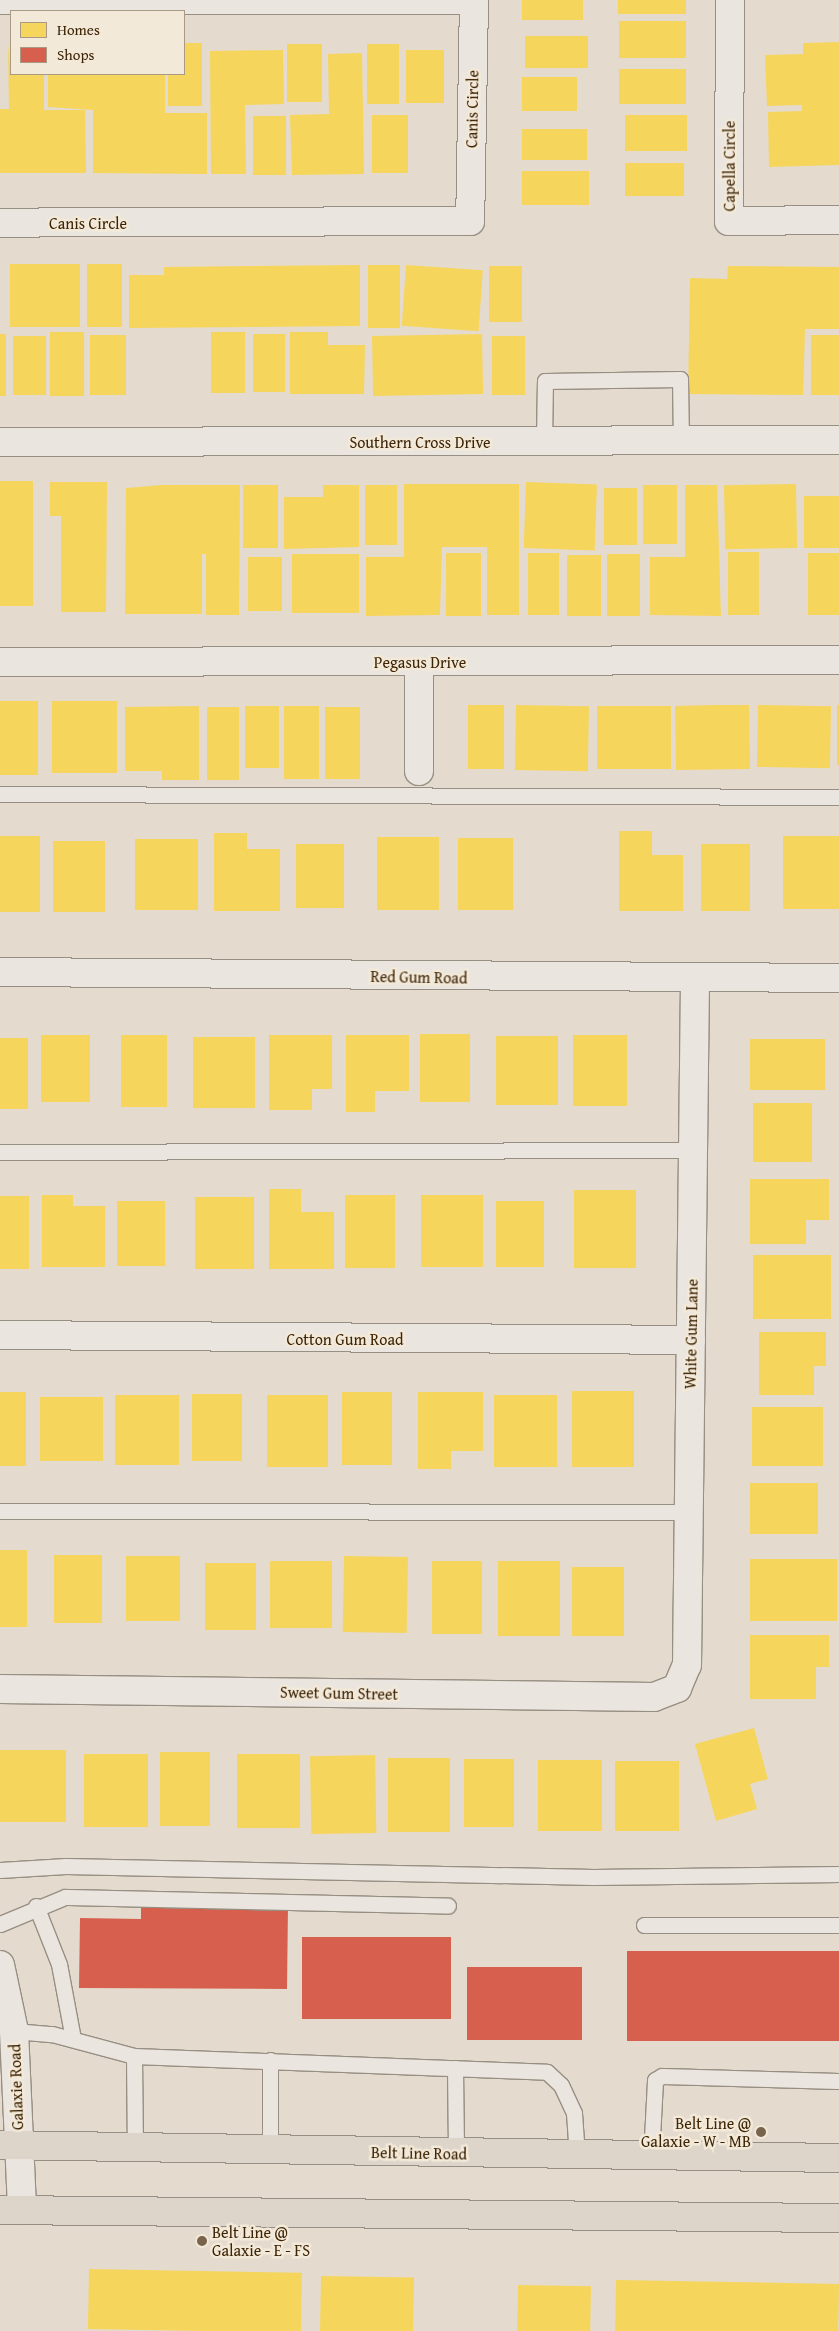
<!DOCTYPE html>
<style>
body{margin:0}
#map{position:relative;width:839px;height:2331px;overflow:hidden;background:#e4dbce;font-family:"Gentium Book Plus",serif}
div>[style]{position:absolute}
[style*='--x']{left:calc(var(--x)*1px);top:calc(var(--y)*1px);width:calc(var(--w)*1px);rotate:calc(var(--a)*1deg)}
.homes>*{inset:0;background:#f6d55c;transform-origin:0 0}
.shops>*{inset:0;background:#d6604d;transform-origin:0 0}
.roads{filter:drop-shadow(1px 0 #978f83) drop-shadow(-1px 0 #978f83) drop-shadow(0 1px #978f83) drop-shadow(0 -1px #978f83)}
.lane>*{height:15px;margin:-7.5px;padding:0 7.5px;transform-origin:7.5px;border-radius:7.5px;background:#eae5de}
.street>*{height:28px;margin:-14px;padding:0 14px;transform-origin:14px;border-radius:14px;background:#eae5de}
.secondary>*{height:28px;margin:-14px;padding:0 14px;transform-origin:14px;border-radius:14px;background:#eae5de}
.primary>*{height:28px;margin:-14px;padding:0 14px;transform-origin:14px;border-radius:14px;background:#ddd5c9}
.dots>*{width:14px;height:14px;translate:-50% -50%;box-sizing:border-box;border:2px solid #f3e9d9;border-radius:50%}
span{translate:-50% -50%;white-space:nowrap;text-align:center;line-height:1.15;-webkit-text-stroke:5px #f3e9d9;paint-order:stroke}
.street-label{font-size:16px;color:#3d2405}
.poi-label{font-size:16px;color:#3d2405}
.right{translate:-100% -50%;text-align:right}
.left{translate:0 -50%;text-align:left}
.legend{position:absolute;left:10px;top:10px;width:175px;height:65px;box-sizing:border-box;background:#f3e9d9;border:1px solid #aa9a84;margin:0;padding:6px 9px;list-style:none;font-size:15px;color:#3d2405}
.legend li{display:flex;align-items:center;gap:10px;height:25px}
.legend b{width:25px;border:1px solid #aa9a84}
</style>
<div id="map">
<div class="homes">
<i style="left:522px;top:0;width:61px;height:20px"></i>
<i style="left:618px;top:0;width:68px;height:14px"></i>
<i style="left:619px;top:21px;width:67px;height:37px"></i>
<i style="left:525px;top:36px;width:63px;height:32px"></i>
<i style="clip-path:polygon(839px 42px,839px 165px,769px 167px,768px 112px,802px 111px,802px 105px,767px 106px,765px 55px,803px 54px,803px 43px)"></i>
<i style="clip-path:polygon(184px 43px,202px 43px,202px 106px,168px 106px,168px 74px,184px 74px)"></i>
<i style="clip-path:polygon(8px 44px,11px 74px,44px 74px,44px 110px,85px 110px,86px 173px,0 173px,0 109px,9px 109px)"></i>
<i style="left:287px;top:44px;width:35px;height:58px"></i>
<i style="left:367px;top:44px;width:32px;height:60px"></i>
<i style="clip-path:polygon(283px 50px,284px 104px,245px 105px,246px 174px,211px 174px,210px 51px)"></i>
<i style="left:406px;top:50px;width:38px;height:53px"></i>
<i style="clip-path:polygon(362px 53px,364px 174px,292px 175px,290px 115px,329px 114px,328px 54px)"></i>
<i style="left:619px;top:69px;width:67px;height:35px"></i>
<i style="clip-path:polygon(48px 74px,165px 74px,165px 113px,207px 113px,207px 174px,93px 173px,93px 110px,48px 107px)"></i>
<i style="left:522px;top:77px;width:55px;height:34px"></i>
<i style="left:372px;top:115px;width:36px;height:58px"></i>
<i style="left:625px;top:115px;width:62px;height:36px"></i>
<i style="left:253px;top:116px;width:33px;height:59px"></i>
<i style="left:522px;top:129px;width:65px;height:31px"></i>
<i style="left:625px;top:163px;width:59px;height:33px"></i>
<i style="left:522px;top:171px;width:67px;height:34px"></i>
<i style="left:10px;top:264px;width:70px;height:63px"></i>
<i style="left:87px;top:264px;width:35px;height:63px"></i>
<i style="clip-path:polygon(360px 265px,360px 326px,129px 328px,129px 275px,164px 275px,164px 267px)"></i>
<i style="left:368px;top:265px;width:32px;height:63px"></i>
<i style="left:406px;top:265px;width:77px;height:61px;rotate:4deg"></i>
<i style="left:489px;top:266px;width:33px;height:56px"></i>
<i style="clip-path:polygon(728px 266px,839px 267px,839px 329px,805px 329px,803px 395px,688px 394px,690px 278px,727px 279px)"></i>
<i style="left:50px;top:332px;width:34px;height:64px"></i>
<i style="left:211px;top:332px;width:34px;height:61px"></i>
<i style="clip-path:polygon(290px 332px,328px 332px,328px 345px,365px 345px,364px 394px,290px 394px)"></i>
<i style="left:0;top:334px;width:6px;height:62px"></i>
<i style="left:253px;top:334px;width:32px;height:58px"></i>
<i style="left:482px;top:334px;width:60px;height:110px;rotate:89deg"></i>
<i style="left:90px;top:335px;width:36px;height:60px"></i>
<i style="left:811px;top:335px;width:28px;height:60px"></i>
<i style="left:13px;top:336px;width:33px;height:59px"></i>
<i style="left:492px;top:336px;width:33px;height:59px"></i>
<i style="left:0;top:481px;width:33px;height:125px"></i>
<i style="clip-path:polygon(50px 482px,107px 482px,106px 612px,61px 612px,61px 516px,50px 516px)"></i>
<i style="left:526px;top:482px;width:71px;height:66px;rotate:2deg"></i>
<i style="clip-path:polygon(404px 484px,519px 484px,519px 615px,487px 615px,487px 547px,442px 547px,440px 615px,366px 616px,366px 557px,404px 557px)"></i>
<i style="left:796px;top:484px;width:64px;height:72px;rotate:89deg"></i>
<i style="clip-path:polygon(162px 485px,240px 485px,239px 615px,206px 615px,206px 554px,202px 554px,202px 614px,125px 614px,126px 488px)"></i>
<i style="left:243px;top:485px;width:35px;height:63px"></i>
<i style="clip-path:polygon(323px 485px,359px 485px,359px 547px,284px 549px,284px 497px,323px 497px)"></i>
<i style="left:365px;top:485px;width:32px;height:60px"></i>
<i style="left:643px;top:485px;width:34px;height:59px"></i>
<i style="clip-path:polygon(685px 485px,717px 485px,721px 616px,650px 615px,650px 557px,685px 557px)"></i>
<i style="left:604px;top:488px;width:33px;height:57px"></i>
<i style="left:839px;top:496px;width:52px;height:35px;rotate:90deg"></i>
<i style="left:728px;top:552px;width:31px;height:63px"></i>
<i style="left:446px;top:553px;width:35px;height:63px"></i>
<i style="left:528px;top:553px;width:31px;height:62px"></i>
<i style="left:808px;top:553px;width:31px;height:62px"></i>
<i style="left:292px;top:554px;width:67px;height:59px"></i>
<i style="left:607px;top:554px;width:33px;height:62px"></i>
<i style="left:567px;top:555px;width:34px;height:61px"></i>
<i style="left:248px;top:557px;width:34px;height:54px"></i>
<i style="left:0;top:701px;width:38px;height:74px"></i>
<i style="left:52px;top:701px;width:65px;height:72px"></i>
<i style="left:468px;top:705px;width:36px;height:64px"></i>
<i style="left:516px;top:705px;width:73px;height:65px;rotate:1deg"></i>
<i style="clip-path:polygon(712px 705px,749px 705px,750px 769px,676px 770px,675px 706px)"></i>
<i style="left:758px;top:705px;width:73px;height:62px;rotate:1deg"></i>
<i style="left:837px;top:705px;width:2px;height:60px"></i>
<i style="clip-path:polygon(199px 706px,199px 780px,162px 780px,162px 771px,125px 771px,125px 707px)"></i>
<i style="left:245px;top:706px;width:34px;height:62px"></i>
<i style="left:284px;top:706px;width:35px;height:73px"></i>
<i style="left:671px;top:706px;width:63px;height:74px;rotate:90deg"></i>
<i style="left:207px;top:707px;width:32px;height:73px"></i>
<i style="left:325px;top:707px;width:35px;height:72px"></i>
<i style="clip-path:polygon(619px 831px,652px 831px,652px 855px,683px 855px,683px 911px,619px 911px)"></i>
<i style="clip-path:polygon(214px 833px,247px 833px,247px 849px,280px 849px,280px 911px,214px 911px)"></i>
<i style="left:0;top:836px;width:40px;height:76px"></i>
<i style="left:783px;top:836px;width:56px;height:73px"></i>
<i style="left:377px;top:837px;width:62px;height:73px"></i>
<i style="left:458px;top:838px;width:55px;height:72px"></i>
<i style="left:135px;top:839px;width:63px;height:71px"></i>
<i style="left:53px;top:841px;width:52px;height:71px"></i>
<i style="left:296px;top:844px;width:48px;height:64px"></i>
<i style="left:701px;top:844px;width:49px;height:67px"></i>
<i style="left:420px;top:1034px;width:50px;height:68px"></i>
<i style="left:41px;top:1035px;width:49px;height:67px"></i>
<i style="left:121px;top:1035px;width:46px;height:72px"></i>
<i style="clip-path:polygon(269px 1035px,332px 1035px,332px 1089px,312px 1089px,312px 1110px,269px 1110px)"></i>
<i style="clip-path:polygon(346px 1035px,409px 1035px,409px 1091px,375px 1091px,375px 1112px,346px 1112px)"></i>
<i style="left:573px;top:1035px;width:54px;height:71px"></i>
<i style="left:496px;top:1036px;width:62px;height:69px"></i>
<i style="left:193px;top:1037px;width:62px;height:71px"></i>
<i style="left:0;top:1038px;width:28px;height:71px"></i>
<i style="left:750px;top:1039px;width:75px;height:51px"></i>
<i style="left:753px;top:1103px;width:59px;height:59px"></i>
<i style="clip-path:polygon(750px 1179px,829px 1179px,829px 1220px,806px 1220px,806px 1244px,750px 1244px)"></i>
<i style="clip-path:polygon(269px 1189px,301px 1189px,301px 1212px,334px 1212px,334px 1269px,269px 1269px)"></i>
<i style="left:574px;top:1190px;width:62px;height:78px"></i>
<i style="clip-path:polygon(42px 1195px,73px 1195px,73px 1206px,105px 1206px,105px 1267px,42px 1267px)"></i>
<i style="left:345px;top:1195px;width:50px;height:73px"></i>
<i style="left:421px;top:1195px;width:62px;height:72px"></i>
<i style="left:0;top:1196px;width:29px;height:73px"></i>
<i style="left:195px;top:1197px;width:59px;height:72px"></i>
<i style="left:117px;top:1201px;width:48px;height:65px"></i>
<i style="left:496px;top:1201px;width:48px;height:66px"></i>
<i style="left:753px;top:1255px;width:78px;height:64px"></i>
<i style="clip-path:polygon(759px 1332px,826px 1332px,826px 1366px,814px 1366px,814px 1395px,759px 1395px)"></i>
<i style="left:572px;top:1391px;width:62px;height:76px"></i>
<i style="left:0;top:1392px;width:26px;height:74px"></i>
<i style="left:342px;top:1392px;width:50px;height:73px"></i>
<i style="clip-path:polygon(418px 1392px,483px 1392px,483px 1451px,451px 1451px,451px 1469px,418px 1469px)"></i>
<i style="left:192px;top:1394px;width:50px;height:67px"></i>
<i style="left:115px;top:1395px;width:64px;height:70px"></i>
<i style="left:267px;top:1395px;width:61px;height:72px"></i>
<i style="left:494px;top:1395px;width:63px;height:72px"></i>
<i style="left:40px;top:1397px;width:63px;height:64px"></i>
<i style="left:752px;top:1407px;width:71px;height:59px"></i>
<i style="left:750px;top:1483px;width:68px;height:51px"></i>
<i style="left:0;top:1550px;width:27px;height:77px"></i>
<i style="left:54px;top:1555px;width:48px;height:68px"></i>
<i style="left:126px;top:1556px;width:54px;height:65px"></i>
<i style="left:344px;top:1556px;width:64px;height:76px;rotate:1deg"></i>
<i style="left:750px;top:1559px;width:87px;height:62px"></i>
<i style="left:270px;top:1561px;width:62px;height:67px"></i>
<i style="left:432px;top:1561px;width:50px;height:73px"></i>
<i style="left:498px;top:1561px;width:62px;height:75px"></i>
<i style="left:205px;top:1563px;width:51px;height:67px"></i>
<i style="left:572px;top:1567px;width:52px;height:69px"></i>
<i style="clip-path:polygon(750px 1635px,829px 1635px,829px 1667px,816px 1667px,816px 1699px,750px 1699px)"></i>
<i style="clip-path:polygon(754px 1728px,768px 1779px,750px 1784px,757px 1809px,716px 1821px,695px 1744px)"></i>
<i style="left:0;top:1750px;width:66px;height:72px"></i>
<i style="left:160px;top:1752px;width:50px;height:74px"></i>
<i style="left:84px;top:1754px;width:64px;height:73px"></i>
<i style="left:237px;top:1754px;width:63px;height:74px"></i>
<i style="left:375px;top:1755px;width:78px;height:65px;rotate:89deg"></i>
<i style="left:388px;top:1758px;width:62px;height:74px"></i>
<i style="left:464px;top:1759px;width:50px;height:68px"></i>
<i style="left:538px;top:1760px;width:64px;height:71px"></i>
<i style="left:615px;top:1761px;width:64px;height:70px"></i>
<i style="left:89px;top:2269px;width:213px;height:60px;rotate:1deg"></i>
<i style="left:321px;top:2276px;width:93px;height:55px;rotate:1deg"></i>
<i style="left:616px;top:2280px;width:223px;height:51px;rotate:1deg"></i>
<i style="left:518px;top:2285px;width:73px;height:46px;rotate:1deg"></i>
</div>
<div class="shops">
<i style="clip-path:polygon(141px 1904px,288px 1906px,287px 1989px,79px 1988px,80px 1918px,141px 1919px)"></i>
<i style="left:302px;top:1937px;width:149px;height:82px"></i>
<i style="left:627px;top:1951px;width:212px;height:90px"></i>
<i style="left:467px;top:1967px;width:115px;height:73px"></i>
</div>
<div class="roads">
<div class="lane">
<i style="--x:544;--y:442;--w:61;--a:-89.1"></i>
<i style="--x:545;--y:381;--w:135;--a:-0.8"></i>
<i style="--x:680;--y:379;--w:62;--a:89.1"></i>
<i style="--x:0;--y:794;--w:839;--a:0.2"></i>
<i style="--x:0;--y:1152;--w:693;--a:-0.17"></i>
<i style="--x:0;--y:1511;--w:689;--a:0.08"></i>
<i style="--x:0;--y:1870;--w:66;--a:-3.5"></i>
<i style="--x:66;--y:1866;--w:527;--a:1.2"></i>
<i style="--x:593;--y:1877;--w:246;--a:-0.7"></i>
<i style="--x:36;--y:1906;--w:62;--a:68.4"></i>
<i style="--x:59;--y:1964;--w:76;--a:79.4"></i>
<i style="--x:0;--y:1924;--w:70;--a:-22.6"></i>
<i style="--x:65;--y:1897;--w:383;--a:1.3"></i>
<i style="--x:644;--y:1925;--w:195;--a:0"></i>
<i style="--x:14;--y:2031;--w:38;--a:5"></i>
<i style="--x:52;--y:2034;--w:85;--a:15"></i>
<i style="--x:134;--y:2056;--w:413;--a:2.2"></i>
<i style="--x:547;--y:2072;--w:19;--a:43"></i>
<i style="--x:561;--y:2085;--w:31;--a:65"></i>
<i style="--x:574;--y:2113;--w:43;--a:86"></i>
<i style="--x:134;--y:2056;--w:92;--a:89.4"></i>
<i style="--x:270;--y:2060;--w:90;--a:90"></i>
<i style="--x:455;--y:2068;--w:86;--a:89.3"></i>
<i style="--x:651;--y:2157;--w:77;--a:-87"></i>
<i style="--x:655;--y:2080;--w:8;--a:-30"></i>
<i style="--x:662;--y:2076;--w:177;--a:1.6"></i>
</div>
<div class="street">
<i style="--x:0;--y:0;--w:474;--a:0"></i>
<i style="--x:474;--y:0;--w:221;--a:91"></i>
<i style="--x:470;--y:221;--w:470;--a:179.8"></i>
<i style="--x:730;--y:0;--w:221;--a:90.3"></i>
<i style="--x:729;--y:221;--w:110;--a:-0.5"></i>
<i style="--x:0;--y:442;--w:839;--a:-0.14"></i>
<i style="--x:0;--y:662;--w:839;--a:-0.14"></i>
<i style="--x:419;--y:771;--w:109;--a:-90"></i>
<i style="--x:0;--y:972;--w:839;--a:0.41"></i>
<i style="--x:0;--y:1335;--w:691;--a:0.41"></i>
<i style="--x:0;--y:1689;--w:654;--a:0.7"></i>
<i style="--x:654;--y:1697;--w:25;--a:-21"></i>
<i style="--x:677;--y:1688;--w:25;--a:-67"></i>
<i style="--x:687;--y:1665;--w:687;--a:-89.33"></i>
</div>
<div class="secondary">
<i style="--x:0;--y:1965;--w:67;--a:78"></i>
<i style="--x:14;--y:2031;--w:179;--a:87.4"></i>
</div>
<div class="primary">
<i style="--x:0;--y:2145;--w:839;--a:0.89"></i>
<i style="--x:0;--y:2210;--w:839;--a:0.55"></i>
</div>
</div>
<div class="dots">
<i style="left:761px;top:2132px;background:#77644b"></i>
<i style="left:202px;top:2241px;background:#77644b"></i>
</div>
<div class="street-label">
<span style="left:472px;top:109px;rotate:-89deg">Canis Circle</span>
<span style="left:729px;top:166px;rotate:-90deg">Capella Circle</span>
<span style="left:88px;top:223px">Canis Circle</span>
<span style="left:420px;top:442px">Southern Cross Drive</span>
<span style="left:420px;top:662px">Pegasus Drive</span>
<span style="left:419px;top:977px;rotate:1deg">Red Gum Road</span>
<span style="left:691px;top:1334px;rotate:-89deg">White Gum Lane</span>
<span style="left:345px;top:1339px">Cotton Gum Road</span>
<span style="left:339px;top:1693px;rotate:1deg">Sweet Gum Street</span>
<span style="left:16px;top:2087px;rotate:-92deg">Galaxie Road</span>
<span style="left:419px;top:2153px;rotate:1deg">Belt Line Road</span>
</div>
<div class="poi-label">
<span class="right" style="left:751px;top:2132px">Belt Line @<br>Galaxie - W - MB</span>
<span class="left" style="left:212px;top:2241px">Belt Line @<br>Galaxie - E - FS</span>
</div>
<ul class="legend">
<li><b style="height:14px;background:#f6d55c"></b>Homes</li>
<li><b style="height:14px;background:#d6604d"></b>Shops</li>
</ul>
</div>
